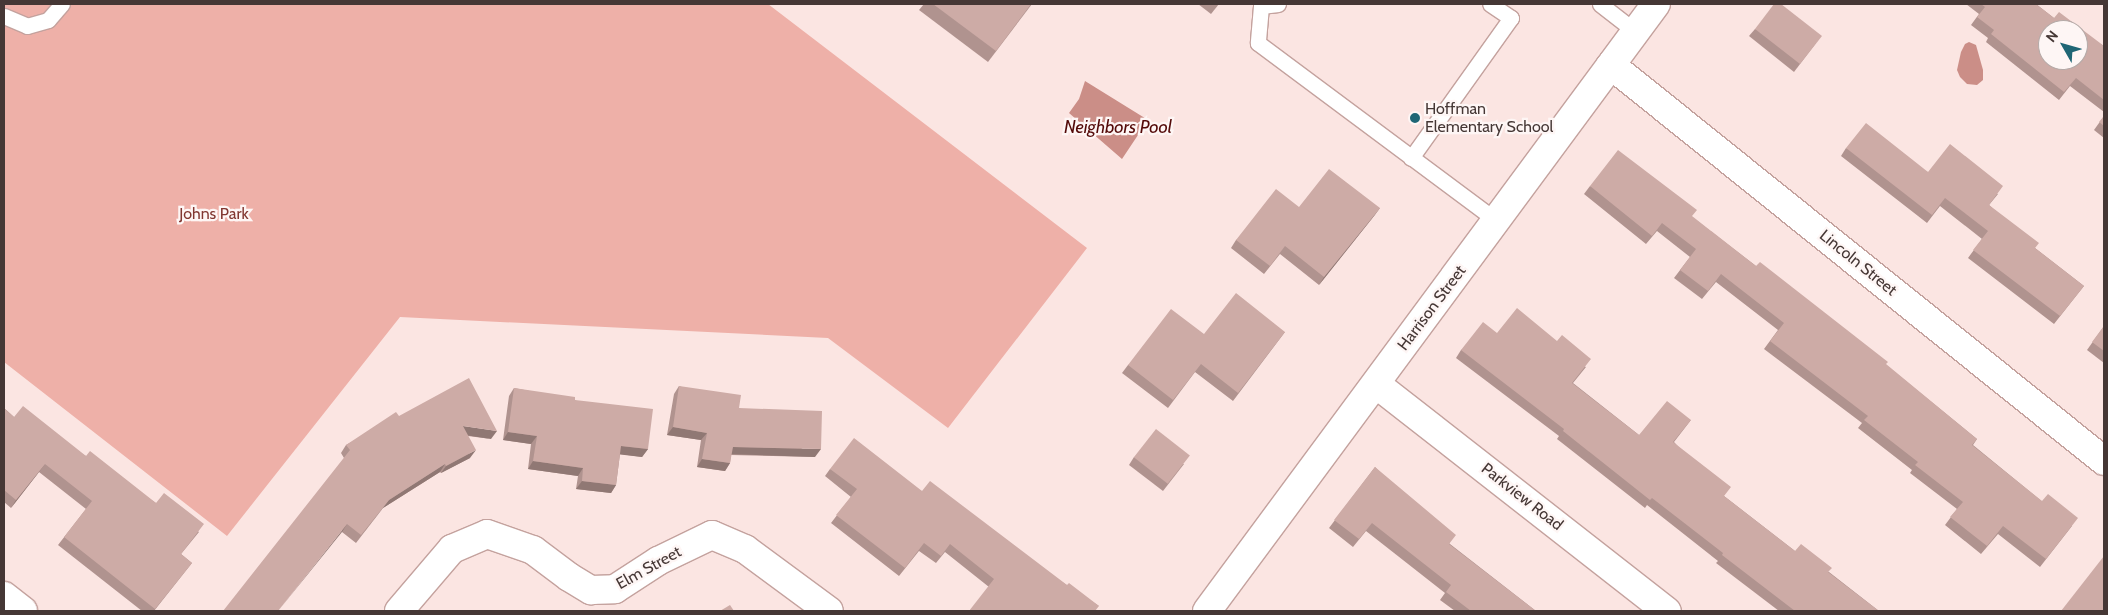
<!DOCTYPE html>
<style>
body{margin:0}
#map{position:relative;width:2108px;height:615px;overflow:hidden;background:#fbe5e2;font-family:Cabin,sans-serif}
div>[style]{position:absolute}
[style*='--x']{left:calc(var(--x)*1px);top:calc(var(--y)*1px);width:calc(var(--w)*1px);rotate:calc(var(--a)*1deg)}
.green>*{inset:0;background:#eeb0a8}
.water>*{inset:0;background:#cb8e87}
.roads{filter:drop-shadow(1px 0 #c4a29e) drop-shadow(-1px 0 #c4a29e) drop-shadow(0 1px #c4a29e) drop-shadow(0 -1px #c4a29e)}
.service>*{height:15px;margin:-7.5px;padding:0 7.5px;transform-origin:7.5px;border-radius:7.5px;background:#fff}
.minor>*{height:28px;margin:-14px;padding:0 14px;transform-origin:14px;border-radius:14px;background:#fff}
.wall>*{inset:0;background:#b0938f}
.shaded-wall>*{inset:0;background:#907874}
.building>*{inset:0;background:#cdaba6;transform-origin:0 0}
.dots>*{width:14px;height:14px;translate:-50% -50%;box-sizing:border-box;border:2px solid #fef6f5;border-radius:50%}
span{translate:-50% -50%;white-space:nowrap;text-align:center;line-height:1.15;-webkit-text-stroke:4.5px #fef6f5;paint-order:stroke}
.poi-label{font-size:16px;color:#453735}
.left{translate:0 -50%;text-align:left}
.park-label{font-size:16px;color:#823731}
.street-label{font-size:16px;color:#453735}
.water-label{font-size:18px;color:#540a09;font-style:italic}
.frame{position:absolute;inset:0;border:5px solid #453735;pointer-events:none}
.north{position:absolute;left:2038px;top:20px;width:50px;height:50px;box-sizing:border-box;background:#fef6f5;border:1px solid #b4aaa8;border-radius:50%;rotate:308deg;font-size:14px;font-weight:700;line-height:20px;text-align:center;color:#453735}
.north::after{content:'';display:block;margin:auto;width:18px;height:22px;background:#1f6675;clip-path:polygon(50% 0,100% 100%,50% 72%,0 100%)}
</style>
<div id="map">
<div class="green">
<i style="clip-path:polygon(4px 4px,768px 4px,1087px 248px,948px 428px,828px 338px,400px 317px,227px 536px,4px 362px)"></i>
</div>
<div class="water">
<i style="clip-path:polygon(1969px 42px,1976px 45px,1983px 70px,1983px 80px,1977px 85px,1967px 84px,1960px 77px,1957px 70px,1961px 52px,1965px 44px)"></i>
<i style="clip-path:polygon(1085px 81px,1148px 120px,1122px 159px,1069px 113px,1079px 99px)"></i>
</div>
<div class="roads">
<div class="service">
<i style="--x:1278;--y:4;--w:17;--a:173"></i>
<i style="--x:1261;--y:6;--w:37;--a:95"></i>
<i style="--x:1258;--y:43;--w:298;--a:36.7"></i>
<i style="--x:1600;--y:4;--w:46;--a:37.9"></i>
<i style="--x:4;--y:16;--w:25;--a:23"></i>
<i style="--x:27;--y:26;--w:22;--a:-16"></i>
<i style="--x:48;--y:20;--w:21;--a:-49"></i>
<i style="--x:1411;--y:158;--w:172;--a:-54.5"></i>
<i style="--x:1511;--y:18;--w:25;--a:-146"></i>
</div>
<div class="minor">
<i style="--x:1611;--y:65;--w:632;--a:38.77"></i>
<i style="--x:1376;--y:384;--w:369;--a:38"></i>
<i style="--x:4;--y:596;--w:24;--a:38"></i>
<i style="--x:399;--y:611;--w:82;--a:-49.5"></i>
<i style="--x:452;--y:549;--w:38;--a:-23"></i>
<i style="--x:487;--y:534;--w:49;--a:19.2"></i>
<i style="--x:533;--y:550;--w:45;--a:36.9"></i>
<i style="--x:569;--y:577;--w:26;--a:31"></i>
<i style="--x:591;--y:590;--w:24;--a:-2"></i>
<i style="--x:615;--y:589;--w:51;--a:-33.1"></i>
<i style="--x:658;--y:561;--w:60;--a:-25.7"></i>
<i style="--x:712;--y:535;--w:36;--a:23"></i>
<i style="--x:745;--y:549;--w:104;--a:36.4"></i>
<i style="--x:1207;--y:611;--w:755;--a:-53.51"></i>
</div>
</div>
<div class="wall">
<i style="clip-path:polygon(924px 4px,1032px 4px,988px 62px,919px 10px)"></i>
<i style="clip-path:polygon(1198px 4px,1219px 4px,1211px 14px)"></i>
<i style="clip-path:polygon(1966px 4px,2036px 4px,2054px 18px,2104px 46px,2104px 112px,2070px 86px,2059px 100px,1986px 42px,1988px 38px,1971px 25px,1979px 14px)"></i>
<i style="clip-path:polygon(1755px 29px,1816px 43px,1794px 72px,1749px 36px)"></i>
<i style="clip-path:polygon(2104px 116px,2104px 138px,2094px 130px)"></i>
<i style="clip-path:polygon(1846px 148px,1928px 172px,1998px 194px,1989px 205px,2035px 248px,2084px 286px,2054px 324px,1968px 258px,1982px 239px,1940px 206px,1927px 223px,1841px 156px)"></i>
<i style="clip-path:polygon(1590px 186px,1692px 217px,1756px 266px,1886px 365px,1977px 439px,1973px 445px,2072px 526px,2040px 567px,1998px 534px,1981px 554px,1945px 525px,1957px 509px,1910px 473px,1912px 470px,1858px 428px,1862px 423px,1764px 349px,1778px 330px,1716px 282px,1702px 299px,1674px 278px,1690px 257px,1657px 231px,1646px 244px,1584px 194px)"></i>
<i style="clip-path:polygon(1299px 207px,1380px 208px,1374px 216px,1319px 285px,1280px 254px,1264px 274px,1231px 248px,1236px 240px)"></i>
<i style="clip-path:polygon(2104px 326px,2104px 363px,2087px 350px)"></i>
<i style="clip-path:polygon(1285px 332px,1233px 401px,1195px 372px,1168px 408px,1122px 373px,1128px 365px,1204px 334px)"></i>
<i style="clip-path:polygon(1497px 333px,1586px 367px,1573px 383px,1639px 435px,1691px 420px,1674px 442px,1724px 496px,1795px 551px,1829px 572px,1879px 611px,1779px 611px,1716px 563px,1718px 561px,1647px 505px,1645px 508px,1557px 439px,1559px 436px,1456px 358px,1461px 350px)"></i>
<i style="clip-path:polygon(679px 386px,739px 408px,815px 457px,731px 455px,730px 463px,725px 471px,697px 467px,701px 440px,667px 435px,674px 394px)"></i>
<i style="clip-path:polygon(514px 388px,575px 400px,648px 449px,642px 457px,620px 454px,616px 485px,611px 493px,576px 489px,578px 476px,528px 469px,531px 444px,503px 440px,509px 396px)"></i>
<i style="clip-path:polygon(4px 408px,14px 417px,86px 456px,199px 532px,181px 554px,192px 563px,154px 611px,142px 611px,58px 545px,86px 509px,39px 472px,11px 508px,4px 502px)"></i>
<i style="clip-path:polygon(399px 416px,491px 439px,468px 436px,470px 458px,441px 473px,440px 472px,383px 508px,356px 543px,342px 532px,344px 458px,341px 453px,346px 445px)"></i>
<i style="clip-path:polygon(1134px 457px,1184px 464px,1163px 491px,1129px 465px)"></i>
<i style="clip-path:polygon(1375px 467px,1450px 544px,1536px 611px,1455px 611px,1440px 600px,1445px 593px,1366px 531px,1353px 547px,1329px 528px)"></i>
<i style="clip-path:polygon(830px 469px,922px 491px,1099px 606px,989px 587px,945px 552px,936px 563px,919px 551px,899px 576px,831px 523px,851px 497px,825px 476px)"></i>
</div>
<div class="shaded-wall">
<i style="clip-path:polygon(1380px 208px,1374px 216px,1319px 285px,1324px 277px)"></i>
<i style="clip-path:polygon(463px 426px,497px 431px,491px 439px,458px 434px)"></i>
<i style="clip-path:polygon(673px 427px,707px 433px,701px 440px,667px 435px)"></i>
<i style="clip-path:polygon(508px 432px,537px 436px,531px 444px,503px 440px)"></i>
<i style="clip-path:polygon(621px 446px,648px 449px,642px 457px,616px 454px)"></i>
<i style="clip-path:polygon(733px 447px,821px 449px,815px 457px,727px 454px)"></i>
<i style="clip-path:polygon(476px 450px,470px 458px,441px 473px,446px 466px)"></i>
<i style="clip-path:polygon(702px 459px,730px 463px,725px 471px,697px 467px)"></i>
<i style="clip-path:polygon(533px 461px,583px 468px,578px 476px,528px 469px)"></i>
<i style="clip-path:polygon(45px 464px,39px 472px,11px 508px,16px 500px)"></i>
<i style="clip-path:polygon(445px 464px,440px 472px,383px 508px,356px 543px,389px 500px)"></i>
<i style="clip-path:polygon(582px 481px,616px 485px,611px 493px,576px 489px)"></i>
<i style="clip-path:polygon(347px 524px,342px 532px,278px 611px)"></i>
</div>
<div class="building">
<i style="clip-path:polygon(933px 4px,1031px 4px,996px 51px)"></i>
<i style="clip-path:polygon(1774px 4px,1781px 4px,1822px 36px,1800px 64px,1755px 29px)"></i>
<i style="clip-path:polygon(evenodd,1981px 4px,2036px 4px,2054px 18px,2059px 12px,2104px 46px,2104px 100px,2076px 78px,2064px 92px,1991px 34px,1994px 30px,1977px 17px,1985px 7px,1981px 4px,2048px 30px,2078px 30px,2078px 60px,2048px 60px,2048px 30px)"></i>
<i style="clip-path:polygon(2104px 116px,2104px 126px,2099px 122px)"></i>
<i style="clip-path:polygon(1866px 123px,1928px 172px,1950px 144px,2003px 186px,1989px 205px,2039px 243px,2035px 248px,2084px 286px,2060px 316px,1973px 250px,1988px 231px,1945px 198px,1932px 215px,1846px 148px)"></i>
<i style="clip-path:polygon(1618px 150px,1697px 210px,1692px 216px,1756px 266px,1760px 262px,1888px 362px,1886px 364px,1977px 439px,1972px 445px,2042px 501px,2048px 494px,2078px 518px,2046px 559px,2003px 526px,1987px 546px,1950px 517px,1963px 502px,1915px 465px,1918px 462px,1864px 420px,1868px 416px,1770px 341px,1784px 323px,1721px 274px,1708px 291px,1680px 270px,1696px 249px,1662px 223px,1652px 236px,1590px 186px)"></i>
<i style="clip-path:polygon(1329px 169px,1380px 208px,1324px 277px,1285px 246px,1270px 266px,1236px 240px,1276px 189px,1299px 207px)"></i>
<i style="clip-path:polygon(1236px 293px,1285px 332px,1238px 393px,1201px 364px,1173px 400px,1128px 365px,1171px 309px,1204px 334px)"></i>
<i style="clip-path:polygon(1517px 308px,1557px 341px,1562px 335px,1591px 359px,1572px 383px,1639px 435px,1667px 401px,1691px 420px,1673px 442px,1731px 487px,1724px 496px,1795px 551px,1801px 544px,1832px 568px,1828px 572px,1879px 611px,1795px 611px,1722px 555px,1723px 553px,1652px 498px,1650px 500px,1563px 431px,1564px 429px,1461px 350px,1483px 322px,1497px 333px)"></i>
<i style="clip-path:polygon(2104px 326px,2104px 351px,2092px 342px)"></i>
<i style="clip-path:polygon(469px 378px,497px 431px,463px 426px,476px 450px,446px 466px,445px 464px,389px 500px,361px 535px,347px 524px,278px 611px,223px 611px,350px 450px,346px 445px,396px 412px,399px 416px)"></i>
<i style="clip-path:polygon(679px 386px,741px 395px,739px 408px,822px 411px,821px 449px,733px 447px,730px 463px,702px 459px,707px 433px,673px 427px)"></i>
<i style="clip-path:polygon(514px 388px,575px 397px,575px 400px,653px 409px,648px 449px,621px 446px,616px 485px,582px 481px,583px 468px,533px 461px,537px 436px,508px 432px)"></i>
<i style="clip-path:polygon(23px 406px,86px 456px,90px 451px,156px 503px,164px 493px,204px 524px,181px 554px,192px 563px,155px 609px,64px 537px,92px 501px,45px 464px,16px 500px,4px 490px,4px 408px,14px 417px)"></i>
<i style="left:1156px;top:429px;width:43px;height:36px;rotate:38deg"></i>
<i style="clip-path:polygon(854px 438px,922px 491px,930px 481px,1067px 585px,1069px 583px,1099px 606px,1095px 611px,969px 611px,994px 579px,950px 544px,941px 556px,924px 543px,905px 568px,836px 515px,857px 489px,830px 469px)"></i>
<i style="clip-path:polygon(1375px 467px,1456px 535px,1449px 544px,1536px 611px,1471px 611px,1446px 592px,1451px 585px,1372px 523px,1359px 539px,1334px 520px)"></i>
<i style="clip-path:polygon(2104px 556px,2104px 611px,2061px 611px)"></i>
<i style="clip-path:polygon(730px 605px,734px 611px,720px 611px)"></i>
</div>
<div class="dots">
<i style="left:1415px;top:118px;background:#1f6675"></i>
</div>
<div class="poi-label">
<span class="left" style="left:1425px;top:118px">Hoffman<br>Elementary School</span>
</div>
<div class="park-label">
<span style="left:214px;top:214px">Johns Park</span>
</div>
<div class="street-label">
<span style="left:1858px;top:263px;rotate:39deg">Lincoln Street</span>
<span style="left:1432px;top:308px;rotate:-53deg">Harrison Street</span>
<span style="left:1522px;top:497px;rotate:38deg">Parkview Road</span>
<span style="left:649px;top:568px;rotate:-29deg">Elm Street</span>
</div>
<div class="water-label">
<span style="left:1118px;top:127px">Neighbors Pool</span>
</div>
<div class="frame"></div>
<div class="north">N</div>
</div>
